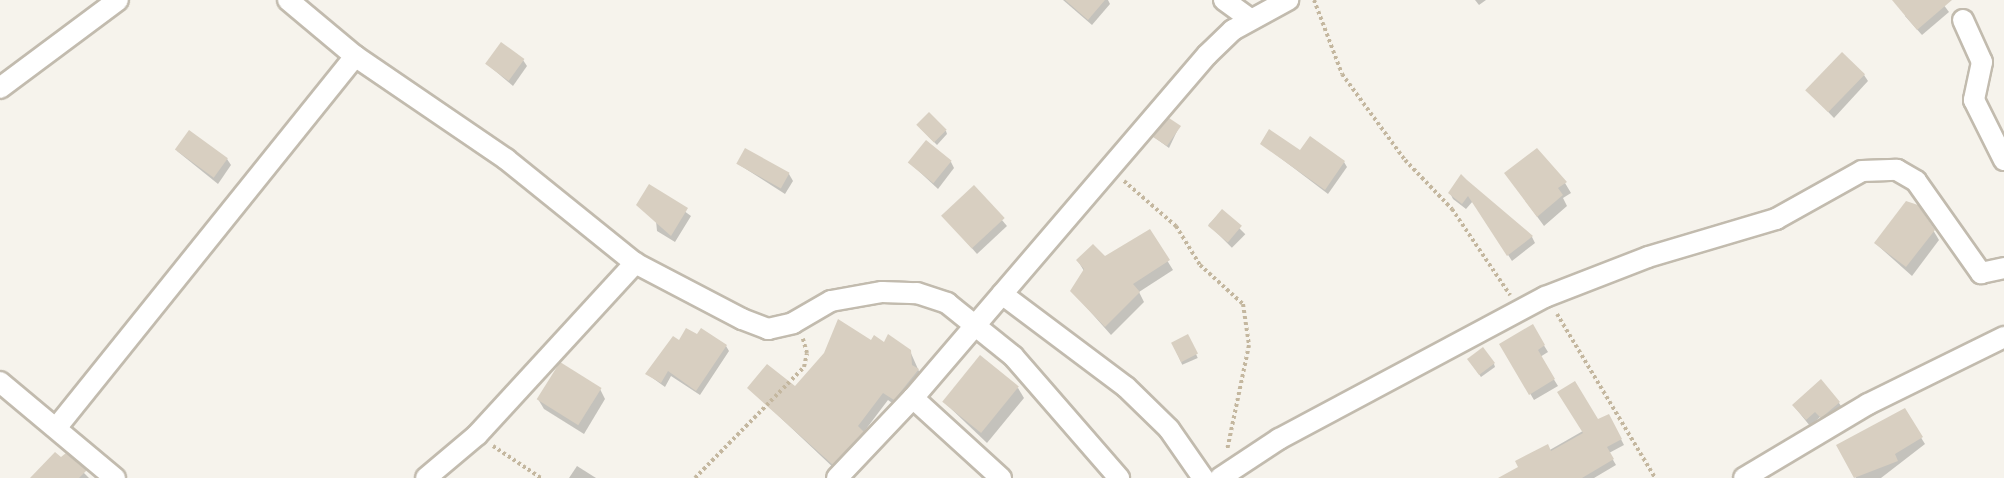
<!DOCTYPE html>
<style>
body{margin:0}
#map{position:relative;width:2004px;height:478px;overflow:hidden;background:#f6f3ec;font-family:"PT Sans Narrow",sans-serif}
div>[style]{position:absolute}
[style*='--x']{left:calc(var(--x)*1px);top:calc(var(--y)*1px);width:calc(var(--w)*1px);rotate:calc(var(--a)*1deg)}
.shadow>*{inset:0;background:#0003;transform-origin:0 0}
.building>*{inset:0;background:#d8cfc1;transform-origin:0 0}
.path>*{height:4px;margin-top:-2px;transform-origin:0;background:repeating-linear-gradient(90deg,#c4b79f 0 3px,transparent 0 6px)}
.roads{filter:drop-shadow(2px 0 #c2bbae) drop-shadow(-2px 0 #c2bbae) drop-shadow(0 2px #c2bbae) drop-shadow(0 -2px #c2bbae)}
.minor>*{height:20px;margin:-10px;padding:0 10px;transform-origin:10px;border-radius:10px;background:#fff}
span{translate:-50% -50%;white-space:nowrap;text-align:center;line-height:1.15;-webkit-text-stroke:4.5px #fff;paint-order:stroke}
</style>
<div id="map">
<div class="shadow">
<i style="clip-path:polygon(1063px 0,1108px 0,1110px 4px,1092px 25px)"></i>
<i style="clip-path:polygon(1475px 0,1486px 0,1479px 5px)"></i>
<i style="clip-path:polygon(1912px 0,1940px 0,1949px 12px,1922px 35px,1905px 16px)"></i>
<i style="clip-path:polygon(523px 60px,527px 66px,513px 86px,487px 64px)"></i>
<i style="clip-path:polygon(1864px 75px,1868px 81px,1834px 118px,1808px 91px)"></i>
<i style="clip-path:polygon(1179px 127px,1169px 148px,1154px 137px)"></i>
<i style="clip-path:polygon(920px 128px,946px 131px,947px 134px,937px 145px)"></i>
<i style="clip-path:polygon(1262px 144px,1344px 162px,1347px 167px,1328px 194px)"></i>
<i style="clip-path:polygon(177px 151px,227px 159px,231px 165px,218px 184px)"></i>
<i style="clip-path:polygon(951px 162px,954px 168px,938px 189px,910px 163px)"></i>
<i style="clip-path:polygon(738px 164px,789px 174px,793px 181px,785px 194px)"></i>
<i style="clip-path:polygon(1506px 174px,1565px 183px,1571px 193px,1563px 198px,1567px 206px,1544px 226px)"></i>
<i style="clip-path:polygon(1461px 176px,1532px 237px,1535px 243px,1512px 261px,1473px 201px,1466px 209px,1453px 199px,1450px 193px)"></i>
<i style="clip-path:polygon(650px 186px,691px 216px,675px 242px,657px 231px,656px 221px,638px 205px)"></i>
<i style="clip-path:polygon(974px 187px,1007px 226px,977px 254px,947px 220px)"></i>
<i style="left:1222px;top:211px;width:33px;height:19px;rotate:45deg"></i>
<i style="clip-path:polygon(1933px 230px,1939px 240px,1912px 276px,1875px 243px)"></i>
<i style="clip-path:polygon(1149px 231px,1173px 270px,1139px 292px,1144px 302px,1111px 335px,1072px 291px,1084px 271px,1078px 261px,1104px 258px)"></i>
<i style="clip-path:polygon(1532px 326px,1548px 352px,1540px 357px,1558px 386px,1534px 400px,1501px 345px)"></i>
<i style="left:1188px;top:336px;width:24px;height:17px;rotate:66deg"></i>
<i style="clip-path:polygon(680px 342px,726px 346px,729px 351px,700px 395px,671px 376px,665px 387px,647px 374px)"></i>
<i style="clip-path:polygon(872px 342px,910px 351px,922px 378px,899px 408px,888px 400px,863px 433px,868px 441px,838px 472px,749px 388px,795px 388px)"></i>
<i style="clip-path:polygon(1470px 362px,1494px 364px,1495px 367px,1481px 377px)"></i>
<i style="clip-path:polygon(1018px 388px,1024px 398px,987px 443px,944px 402px)"></i>
<i style="clip-path:polygon(600px 389px,605px 399px,584px 434px,544px 409px,538px 399px)"></i>
<i style="clip-path:polygon(1839px 403px,1843px 409px,1826px 424px,1820px 417px,1810px 426px,1793px 405px)"></i>
<i style="clip-path:polygon(1904px 410px,1925px 444px,1881px 478px,1856px 478px,1838px 446px)"></i>
<i style="clip-path:polygon(1609px 416px,1624px 445px,1609px 453px,1616px 465px,1594px 478px,1501px 478px)"></i>
<i style="clip-path:polygon(66px 455px,89px 478px,41px 478px,61px 460px)"></i>
<i style="clip-path:polygon(577px 466px,596px 478px,569px 478px)"></i>
</div>
<div class="building">
<i style="clip-path:polygon(1065px 0,1105px 0,1088px 20px)"></i>
<i style="clip-path:polygon(1892px 0,1952px 0,1917px 30px)"></i>
<i style="left:501px;top:42px;width:29px;height:27px;rotate:36deg"></i>
<i style="left:1842px;top:52px;width:32px;height:53px;rotate:44deg"></i>
<i style="left:929px;top:112px;width:25px;height:18px;rotate:45deg"></i>
<i style="clip-path:polygon(1169px 118px,1181px 126px,1167px 146px,1153px 137px)"></i>
<i style="clip-path:polygon(1269px 129px,1300px 150px,1310px 136px,1345px 161px,1325px 190px,1260px 144px)"></i>
<i style="left:189px;top:130px;width:48px;height:24px;rotate:36deg"></i>
<i style="left:926px;top:140px;width:33px;height:29px;rotate:39deg"></i>
<i style="left:745px;top:148px;width:51px;height:18px;rotate:29deg"></i>
<i style="clip-path:polygon(1537px 148px,1567px 182px,1558px 188px,1563px 195px,1537px 217px,1504px 173px)"></i>
<i style="clip-path:polygon(1461px 174px,1467px 180px,1533px 236px,1507px 256px,1468px 196px,1462px 204px,1448px 193px)"></i>
<i style="clip-path:polygon(649px 184px,688px 208px,671px 236px,636px 205px)"></i>
<i style="left:974px;top:185px;width:45px;height:45px;rotate:47deg"></i>
<i style="clip-path:polygon(1906px 201px,1918px 205px,1935px 230px,1906px 267px,1874px 243px)"></i>
<i style="left:1222px;top:209px;width:26px;height:22px;rotate:40deg"></i>
<i style="clip-path:polygon(1150px 229px,1170px 260px,1133px 284px,1140px 292px,1105px 327px,1070px 291px,1084px 269px,1076px 260px,1093px 244px,1105px 256px)"></i>
<i style="clip-path:polygon(838px 319px,871px 340px,874px 335px,884px 342px,888px 334px,911px 350px,912px 365px,919px 369px,894px 400px,883px 393px,858px 426px,864px 432px,833px 465px,747px 388px,767px 364px,795px 386px,824px 353px)"></i>
<i style="clip-path:polygon(1533px 324px,1545px 345px,1538px 350px,1555px 379px,1529px 395px,1499px 344px)"></i>
<i style="clip-path:polygon(686px 328px,697px 334px,701px 328px,727px 345px,696px 391px,668px 371px,661px 383px,645px 374px,673px 336px,679px 340px)"></i>
<i style="left:1188px;top:334px;width:22px;height:19px;rotate:63deg"></i>
<i style="left:1483px;top:347px;width:20px;height:20px;rotate:53deg"></i>
<i style="left:980px;top:355px;width:50px;height:60px;rotate:39deg"></i>
<i style="left:560px;top:362px;width:49px;height:44px;rotate:32deg"></i>
<i style="clip-path:polygon(1821px 379px,1840px 402px,1821px 418px,1815px 412px,1806px 420px,1792px 405px)"></i>
<i style="clip-path:polygon(1575px 381px,1598px 419px,1609px 414px,1622px 439px,1607px 447px,1614px 459px,1582px 478px,1498px 478px,1518px 467px,1515px 461px,1548px 444px,1551px 451px,1583px 433px,1557px 392px)"></i>
<i style="clip-path:polygon(1905px 408px,1923px 437px,1895px 454px,1898px 461px,1854px 478px,1836px 445px)"></i>
<i style="clip-path:polygon(55px 452px,61px 457px,66px 453px,87px 470px,79px 478px,30px 478px)"></i>
</div>
<div class="path">
<i style="--x:1314;--y:0;--w:79;--a:69.3"></i>
<i style="--x:1342;--y:74;--w:107;--a:53.8"></i>
<i style="--x:1405;--y:160;--w:68;--a:46.2"></i>
<i style="--x:1452;--y:209;--w:104;--a:56"></i>
<i style="--x:1124;--y:181;--w:69;--a:40.9"></i>
<i style="--x:1176;--y:226;--w:46;--a:58.4"></i>
<i style="--x:1200;--y:265;--w:58;--a:42.2"></i>
<i style="--x:1243;--y:304;--w:41;--a:81.7"></i>
<i style="--x:1249;--y:345;--w:107;--a:101.8"></i>
<i style="--x:1557;--y:314;--w:191;--a:59.1"></i>
<i style="--x:493;--y:446;--w:58;--a:33.7"></i>
<i style="--x:695;--y:478;--w:156;--a:-45.5"></i>
<i style="--x:804;--y:367;--w:14;--a:-78"></i>
<i style="--x:807;--y:353;--w:15;--a:-106"></i>
</div>
<div class="roads">
<div class="minor">
<i style="--x:288;--y:0;--w:87;--a:39.9"></i>
<i style="--x:355;--y:56;--w:183;--a:34.3"></i>
<i style="--x:506;--y:159;--w:166;--a:38.9"></i>
<i style="--x:635;--y:263;--w:121;--a:27.6"></i>
<i style="--x:742;--y:319;--w:28;--a:21"></i>
<i style="--x:768;--y:329;--w:26;--a:-13"></i>
<i style="--x:793;--y:323;--w:44;--a:-30.1"></i>
<i style="--x:831;--y:301;--w:52;--a:-10"></i>
<i style="--x:882;--y:292;--w:35;--a:2"></i>
<i style="--x:917;--y:293;--w:32;--a:18"></i>
<i style="--x:947;--y:303;--w:85;--a:38.8"></i>
<i style="--x:1013;--y:356;--w:162;--a:49"></i>
<i style="--x:1224;--y:0;--w:31;--a:36"></i>
<i style="--x:1963;--y:20;--w:46;--a:65.7"></i>
<i style="--x:1982;--y:62;--w:39;--a:102"></i>
<i style="--x:1974;--y:100;--w:67;--a:63.4"></i>
<i style="--x:0;--y:88;--w:147;--a:-36.7"></i>
<i style="--x:1002;--y:294;--w:155;--a:36.9"></i>
<i style="--x:1126;--y:387;--w:60;--a:44.3"></i>
<i style="--x:1169;--y:429;--w:60;--a:55.2"></i>
<i style="--x:0;--y:382;--w:150;--a:39.9"></i>
<i style="--x:913;--y:398;--w:119;--a:42.3"></i>
<i style="--x:57;--y:427;--w:476;--a:-51.2"></i>
<i style="--x:426;--y:478;--w:67;--a:-40.1"></i>
<i style="--x:477;--y:435;--w:234;--a:-47.4"></i>
<i style="--x:837;--y:478;--w:110;--a:-46.5"></i>
<i style="--x:913;--y:398;--w:452;--a:-49.4"></i>
<i style="--x:1207;--y:55;--w:36;--a:-44"></i>
<i style="--x:1233;--y:30;--w:63;--a:-28.6"></i>
<i style="--x:1220;--y:478;--w:71;--a:-33.5"></i>
<i style="--x:1279;--y:439;--w:302;--a:-28.1"></i>
<i style="--x:1545;--y:297;--w:110;--a:-21.2"></i>
<i style="--x:1648;--y:257;--w:134;--a:-16.5"></i>
<i style="--x:1776;--y:219;--w:98;--a:-29.2"></i>
<i style="--x:1862;--y:171;--w:35;--a:-2"></i>
<i style="--x:1897;--y:170;--w:22;--a:30"></i>
<i style="--x:1916;--y:181;--w:113;--a:54.8"></i>
<i style="--x:1981;--y:273;--w:24;--a:-12"></i>
<i style="--x:1744;--y:478;--w:144;--a:-30.8"></i>
<i style="--x:1868;--y:404;--w:152;--a:-26.2"></i>
</div>
</div>
</div>
